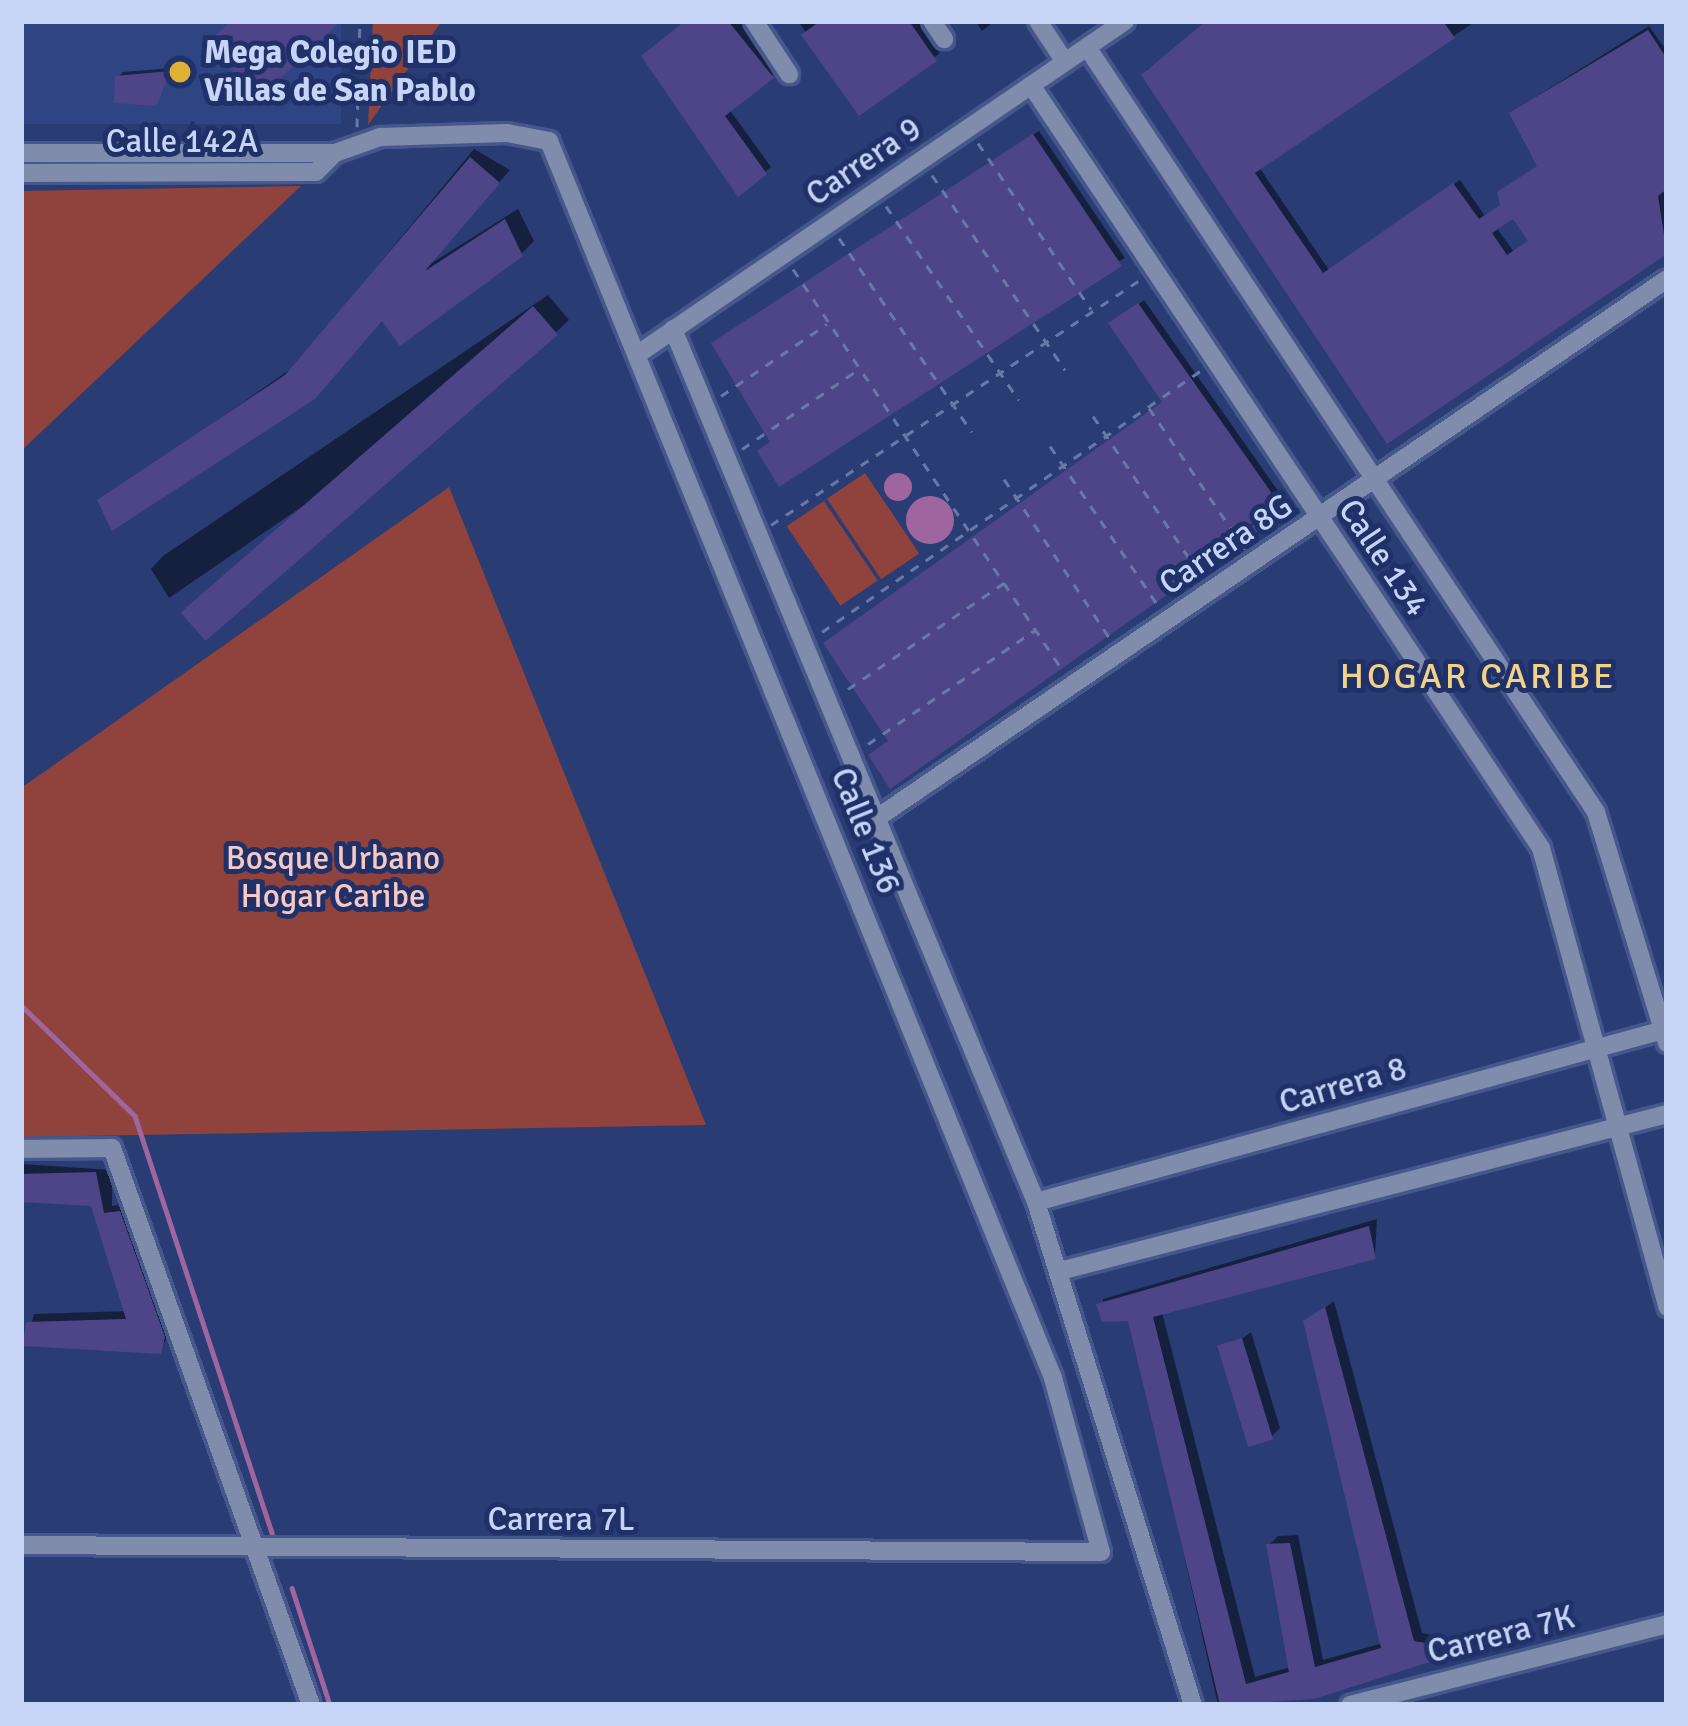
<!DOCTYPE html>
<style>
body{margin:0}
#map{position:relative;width:1688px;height:1726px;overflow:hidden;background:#293c74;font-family:Signika,sans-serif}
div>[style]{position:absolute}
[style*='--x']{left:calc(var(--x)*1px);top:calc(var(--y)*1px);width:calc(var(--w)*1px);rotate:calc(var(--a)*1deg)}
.built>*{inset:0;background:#2f4483;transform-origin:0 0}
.green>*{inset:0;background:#8f433c;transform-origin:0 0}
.water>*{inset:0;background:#9f659e}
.round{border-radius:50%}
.shadow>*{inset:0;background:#0007}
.stream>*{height:4.5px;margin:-2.25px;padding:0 2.25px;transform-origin:2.25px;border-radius:2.25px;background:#9f659e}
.building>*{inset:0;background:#4e4589;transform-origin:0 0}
.path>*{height:3px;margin-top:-1.5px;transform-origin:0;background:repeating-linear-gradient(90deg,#6879a8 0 9px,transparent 0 18px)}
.roads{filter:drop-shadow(3px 0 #45578b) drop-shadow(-3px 0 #45578b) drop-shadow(0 3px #45578b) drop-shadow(0 -3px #45578b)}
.minor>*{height:18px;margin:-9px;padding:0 9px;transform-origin:9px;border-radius:9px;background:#7f8cab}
.dots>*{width:33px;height:33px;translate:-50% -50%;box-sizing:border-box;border:6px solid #1f3168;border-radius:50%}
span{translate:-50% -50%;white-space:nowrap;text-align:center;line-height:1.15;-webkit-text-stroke:10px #1f3168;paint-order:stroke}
.poi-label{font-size:33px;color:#c6d4f6;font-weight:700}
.left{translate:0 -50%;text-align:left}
.street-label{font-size:33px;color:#c6d4f6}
.park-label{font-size:33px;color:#f8c8c2}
.neighbourhood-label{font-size:36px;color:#f2d287;letter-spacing:3px}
.frame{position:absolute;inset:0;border:24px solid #c6d4f6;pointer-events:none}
</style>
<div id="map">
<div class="built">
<i style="left:21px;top:21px;width:320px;height:103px"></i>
</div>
<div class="green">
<i style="clip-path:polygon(373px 21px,442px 21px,368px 125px)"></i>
<i style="clip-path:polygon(301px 186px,21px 451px,21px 191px)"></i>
<i style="left:865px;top:473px;width:97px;height:46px;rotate:56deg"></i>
<i style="clip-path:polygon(449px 487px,706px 1125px,21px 1137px,21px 788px)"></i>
<i style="left:824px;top:501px;width:96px;height:45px;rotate:56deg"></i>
</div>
<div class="water">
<i class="round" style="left:884px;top:473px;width:28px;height:28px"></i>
<i class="round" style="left:906px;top:496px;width:48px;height:48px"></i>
</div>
<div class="shadow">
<i style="clip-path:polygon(688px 21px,741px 21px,777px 71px,729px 109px,771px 167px,738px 192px)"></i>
<i style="clip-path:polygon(798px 21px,918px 21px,940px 53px,860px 112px)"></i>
<i style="clip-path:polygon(975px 21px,995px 21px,982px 31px)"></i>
<i style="clip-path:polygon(evenodd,1216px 21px,1476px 21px,1259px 167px,1329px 270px,1460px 180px,1485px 216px,1502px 204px,1540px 165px,1518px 108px,1649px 26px,1667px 51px,1667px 252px,1388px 440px,1146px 70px,1216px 21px,1514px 215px,1531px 240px,1514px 252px,1496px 227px,1514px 215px)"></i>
<i style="clip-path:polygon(172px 68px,155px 103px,118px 77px,123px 72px)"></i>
<i style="clip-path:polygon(1039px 131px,1125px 258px,773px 441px,721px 338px)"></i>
<i style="clip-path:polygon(474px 149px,510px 170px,427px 266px,518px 209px,534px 241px,521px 254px,383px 318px,101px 501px,295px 366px)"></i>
<i style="clip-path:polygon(548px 295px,569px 320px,556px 332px,169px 598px,151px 569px,163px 556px)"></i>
<i style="clip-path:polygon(1144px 300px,1288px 505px,892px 741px,1165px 401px,1117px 319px)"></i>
<i style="clip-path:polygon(21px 1164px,112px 1170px,112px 1206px,129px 1204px,173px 1326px,160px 1351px,26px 1343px,34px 1314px,127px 1311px,93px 1203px,21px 1201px)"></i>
<i style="clip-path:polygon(21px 1210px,24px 1210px,21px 1306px)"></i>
<i style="clip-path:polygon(1377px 1219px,1375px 1256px,1162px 1312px,1255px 1677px,1291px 1667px,1269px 1545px,1278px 1536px,1298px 1535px,1323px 1660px,1383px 1643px,1306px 1322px,1334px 1301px,1422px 1633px,1439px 1636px,1441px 1656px,1218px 1705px,1130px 1318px,1104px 1319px,1103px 1299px)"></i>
<i style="clip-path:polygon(1251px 1332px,1280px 1428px,1271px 1437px,1223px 1353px)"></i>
</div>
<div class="stream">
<i style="--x:21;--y:1005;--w:159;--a:44.2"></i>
<i style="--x:135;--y:1116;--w:439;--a:71.8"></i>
<i style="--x:292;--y:1588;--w:123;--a:72"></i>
</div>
<div class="building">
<i style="clip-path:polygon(231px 21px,341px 21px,259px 99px,206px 44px)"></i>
<i style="clip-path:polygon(685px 21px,728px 21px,774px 78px,725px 116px,767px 174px,738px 197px,641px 56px)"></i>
<i style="clip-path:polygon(820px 21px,909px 21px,937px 61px,859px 116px,801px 35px)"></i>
<i style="clip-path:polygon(evenodd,1206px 21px,1443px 21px,1455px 38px,1255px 173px,1323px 273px,1453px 183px,1479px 219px,1500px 205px,1497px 192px,1537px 166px,1509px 113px,1648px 30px,1667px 59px,1667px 189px,1658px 196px,1667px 254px,1387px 444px,1141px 75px,1206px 21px,1513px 219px,1528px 241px,1507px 255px,1492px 233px,1513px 219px)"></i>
<i style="clip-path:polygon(171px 71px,156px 106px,114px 103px,115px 76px)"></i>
<i style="clip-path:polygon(1033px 134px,1122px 266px,779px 487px,757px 451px,770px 442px,711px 343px)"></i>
<i style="clip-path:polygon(470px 157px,500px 183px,425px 271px,505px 219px,523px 256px,400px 346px,382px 321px,315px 399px,112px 531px,97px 500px,285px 375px)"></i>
<i style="clip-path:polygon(1138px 303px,1285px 512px,890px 789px,868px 755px,888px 741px,823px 643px,1162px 402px,1108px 323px)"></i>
<i style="left:533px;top:306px;width:38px;height:467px;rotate:49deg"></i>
<i style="clip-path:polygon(96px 1172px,104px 1213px,120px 1211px,165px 1337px,161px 1354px,23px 1346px,26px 1322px,126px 1319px,91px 1206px,21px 1202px,21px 1174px)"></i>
<i style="clip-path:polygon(1369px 1226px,1376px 1259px,1153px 1317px,1246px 1684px,1289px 1672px,1266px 1544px,1290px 1543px,1315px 1667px,1381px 1648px,1303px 1321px,1325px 1307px,1414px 1641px,1431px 1644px,1436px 1660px,1314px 1699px,1220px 1705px,1128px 1321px,1102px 1322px,1096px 1304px)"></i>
<i style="left:1242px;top:1338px;width:106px;height:26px;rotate:73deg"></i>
</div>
<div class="path">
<i style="--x:357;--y:127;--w:106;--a:-88.4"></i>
<i style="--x:978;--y:143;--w:201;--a:55.8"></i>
<i style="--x:932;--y:175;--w:236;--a:55.7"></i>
<i style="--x:886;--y:206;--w:235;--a:55.6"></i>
<i style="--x:839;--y:238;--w:235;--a:55.6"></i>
<i style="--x:793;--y:269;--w:483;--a:56.1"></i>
<i style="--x:721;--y:396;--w:128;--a:-34.2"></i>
<i style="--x:1149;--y:408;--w:171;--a:55.8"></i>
<i style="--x:1093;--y:416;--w:191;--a:55.9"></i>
<i style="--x:1050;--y:446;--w:191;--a:55.9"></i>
<i style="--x:742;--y:449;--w:140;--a:-34.3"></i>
<i style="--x:1004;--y:479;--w:190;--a:56.4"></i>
<i style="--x:771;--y:525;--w:441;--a:-33.6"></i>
<i style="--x:822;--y:632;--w:460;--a:-34.6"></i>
<i style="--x:848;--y:689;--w:189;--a:-34.2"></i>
<i style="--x:868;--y:744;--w:202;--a:-34.3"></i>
</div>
<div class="roads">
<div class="minor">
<i style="--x:754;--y:21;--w:64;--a:56.6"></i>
<i style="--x:932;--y:21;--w:22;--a:56"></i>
<i style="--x:1038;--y:21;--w:49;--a:56.6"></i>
<i style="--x:1087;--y:47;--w:919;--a:56.36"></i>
<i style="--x:1596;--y:812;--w:242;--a:72.9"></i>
<i style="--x:1031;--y:85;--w:918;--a:56.24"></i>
<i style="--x:1541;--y:848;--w:476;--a:74.6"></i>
<i style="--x:21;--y:153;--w:314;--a:0"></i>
<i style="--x:335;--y:153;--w:48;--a:-19.6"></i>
<i style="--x:380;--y:137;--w:127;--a:-1.8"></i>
<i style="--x:507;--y:133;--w:43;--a:10.8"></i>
<i style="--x:549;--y:141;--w:1336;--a:67.83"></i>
<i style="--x:1053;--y:1378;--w:180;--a:74.6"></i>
<i style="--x:1101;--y:1552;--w:1080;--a:-179.63"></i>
<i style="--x:21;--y:173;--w:295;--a:-0.2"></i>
<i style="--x:316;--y:172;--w:27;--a:-45"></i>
<i style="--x:673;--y:329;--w:945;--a:67.42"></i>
<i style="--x:1036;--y:1202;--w:527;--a:72.67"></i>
<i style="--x:638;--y:354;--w:590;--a:-34.36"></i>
<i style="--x:877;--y:818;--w:956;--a:-34.3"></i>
<i style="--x:21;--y:1149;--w:91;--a:-0.6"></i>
<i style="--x:112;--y:1148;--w:591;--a:70.34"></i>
<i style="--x:1036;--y:1202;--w:654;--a:-15.33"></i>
<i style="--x:1060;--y:1271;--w:627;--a:-14.5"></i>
<i style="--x:1350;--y:1705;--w:327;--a:-14.3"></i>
</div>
</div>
<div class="dots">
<i style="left:180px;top:72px;background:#dfb133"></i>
</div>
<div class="poi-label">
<span class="left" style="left:204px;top:72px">Mega Colegio IED<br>Villas de San Pablo</span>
</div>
<div class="street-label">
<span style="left:182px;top:142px">Calle 142A</span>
<span style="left:864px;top:162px;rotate:-34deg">Carrera 9</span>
<span style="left:1226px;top:545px;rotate:-34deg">Carrera 8G</span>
<span style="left:1383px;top:558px;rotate:56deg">Calle 134</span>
<span style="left:865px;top:831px;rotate:68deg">Calle 136</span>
<span style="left:1343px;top:1086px;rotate:-16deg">Carrera 8</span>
<span style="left:561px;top:1520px">Carrera 7L</span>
<span style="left:1501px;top:1635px;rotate:-14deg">Carrera 7K</span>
</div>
<div class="park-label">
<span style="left:333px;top:878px">Bosque Urbano<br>Hogar Caribe</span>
</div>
<div class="neighbourhood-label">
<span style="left:1478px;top:677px">HOGAR CARIBE</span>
</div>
<div class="frame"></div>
</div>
